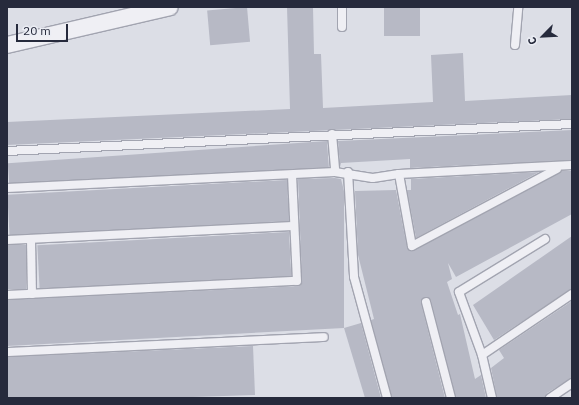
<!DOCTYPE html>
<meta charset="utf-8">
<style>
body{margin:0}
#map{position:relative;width:579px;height:405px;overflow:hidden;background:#dcdee6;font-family:"IBM Plex Sans",sans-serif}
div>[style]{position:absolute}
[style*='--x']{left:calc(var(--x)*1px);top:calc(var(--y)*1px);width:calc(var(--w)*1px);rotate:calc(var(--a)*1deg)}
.building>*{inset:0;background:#b7b9c5;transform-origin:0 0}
.roads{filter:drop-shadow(1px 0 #a2a4b0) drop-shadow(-1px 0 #a2a4b0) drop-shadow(0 1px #a2a4b0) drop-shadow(0 -1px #a2a4b0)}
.service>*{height:8px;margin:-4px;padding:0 4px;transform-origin:4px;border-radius:4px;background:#efeff4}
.minor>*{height:16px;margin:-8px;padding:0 8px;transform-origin:8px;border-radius:8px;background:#efeff4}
span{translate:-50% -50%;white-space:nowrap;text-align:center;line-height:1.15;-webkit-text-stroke:4px #ebedf4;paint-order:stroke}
.frame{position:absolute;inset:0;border:8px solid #262a3c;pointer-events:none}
.north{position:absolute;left:523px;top:16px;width:40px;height:40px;-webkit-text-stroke:3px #ebedf4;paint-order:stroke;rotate:246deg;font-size:11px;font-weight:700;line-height:16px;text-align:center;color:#262a3c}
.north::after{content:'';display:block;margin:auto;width:14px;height:18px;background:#262a3c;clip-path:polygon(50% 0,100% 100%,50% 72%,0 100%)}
.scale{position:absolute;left:16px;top:24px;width:52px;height:18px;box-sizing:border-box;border:2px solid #262a3c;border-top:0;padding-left:5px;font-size:12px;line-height:14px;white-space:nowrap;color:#262a3c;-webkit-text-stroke:3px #ebedf4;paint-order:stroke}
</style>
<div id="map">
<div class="building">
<i style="left:247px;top:7px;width:35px;height:40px;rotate:85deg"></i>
<i style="clip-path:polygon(287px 7px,313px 7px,314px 54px,321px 54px,323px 108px,433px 102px,431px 55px,463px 53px,465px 101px,572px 95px,572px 119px,7px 145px,7px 122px,290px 109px)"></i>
<i style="left:384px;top:7px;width:36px;height:29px"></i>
<i style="clip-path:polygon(572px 130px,572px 160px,410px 168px,410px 159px,341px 163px,340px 167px,338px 141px)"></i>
<i style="left:327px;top:141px;width:26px;height:320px;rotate:86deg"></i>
<i style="clip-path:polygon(562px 171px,572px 171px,572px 214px,456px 277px,448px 263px,452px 279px,447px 282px,458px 315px,460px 314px,475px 379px,481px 375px,486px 398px,456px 398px,431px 301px,425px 297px,421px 303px,445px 398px,392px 398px,371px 320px,374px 319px,358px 255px,355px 191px,396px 190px,407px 247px,412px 251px)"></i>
<i style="clip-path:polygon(539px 172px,416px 238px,407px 190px,411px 190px,411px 179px)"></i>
<i style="clip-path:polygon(335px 178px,341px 179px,344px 191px,344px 328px,7px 346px,7px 300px,300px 286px,302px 281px,298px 179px)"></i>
<i style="left:287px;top:180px;width:41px;height:280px;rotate:87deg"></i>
<i style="left:289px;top:232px;width:44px;height:252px;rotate:87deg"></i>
<i style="clip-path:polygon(572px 236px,572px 289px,494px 340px,473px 305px)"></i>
<i style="left:7px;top:245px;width:19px;height:44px"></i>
<i style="clip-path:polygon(572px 301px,572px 378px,547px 393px,545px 398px,497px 398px,491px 368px,504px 358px,499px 350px)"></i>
<i style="clip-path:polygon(361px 323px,381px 398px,365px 398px,344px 328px)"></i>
<i style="clip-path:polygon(253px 346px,255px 395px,162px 398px,7px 398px,7px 357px)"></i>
</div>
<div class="roads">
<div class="service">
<i style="--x:342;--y:7;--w:20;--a:90"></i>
<i style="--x:515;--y:45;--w:38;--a:-85"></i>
<i style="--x:332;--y:134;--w:38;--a:85"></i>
<i style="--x:7;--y:151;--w:566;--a:-2.74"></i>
<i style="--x:348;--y:172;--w:105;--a:86.7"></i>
<i style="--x:354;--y:277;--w:125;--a:74.7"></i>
<i style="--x:399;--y:174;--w:73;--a:79.8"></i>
<i style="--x:412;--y:246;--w:164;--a:-28"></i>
<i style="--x:7;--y:188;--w:328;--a:-2.8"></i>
<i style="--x:335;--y:172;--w:38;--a:9"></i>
<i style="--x:373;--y:178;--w:26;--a:-9"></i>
<i style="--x:399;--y:174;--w:173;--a:-3"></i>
<i style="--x:31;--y:239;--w:55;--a:89"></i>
<i style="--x:7;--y:240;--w:286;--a:-2.8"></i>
<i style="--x:7;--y:295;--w:290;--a:-2.8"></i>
<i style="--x:297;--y:281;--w:106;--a:-92.7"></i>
<i style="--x:426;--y:302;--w:99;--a:75.4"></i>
<i style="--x:7;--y:352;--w:317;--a:-2.7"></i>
<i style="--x:482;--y:355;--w:67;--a:-110.1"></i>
<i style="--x:459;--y:292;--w:101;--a:-31.6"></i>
<i style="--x:492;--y:398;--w:44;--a:-103.1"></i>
<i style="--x:482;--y:355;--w:109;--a:-34.1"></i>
<i style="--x:550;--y:398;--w:27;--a:-34"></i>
</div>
<div class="minor">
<i style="--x:7;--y:45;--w:167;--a:-13.1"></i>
</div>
</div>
<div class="frame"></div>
<div class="north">С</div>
<div class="scale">20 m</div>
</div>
